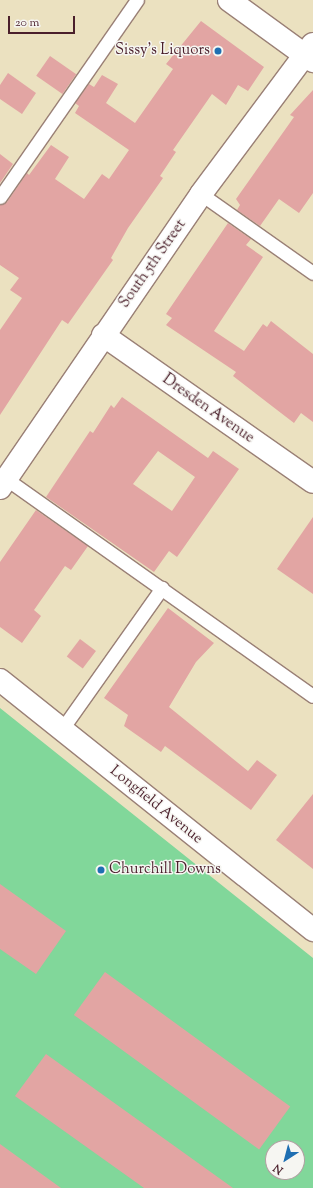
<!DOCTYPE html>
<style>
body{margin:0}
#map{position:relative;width:313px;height:1188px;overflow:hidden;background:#ebe1c0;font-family:"Sorts Mill Goudy",serif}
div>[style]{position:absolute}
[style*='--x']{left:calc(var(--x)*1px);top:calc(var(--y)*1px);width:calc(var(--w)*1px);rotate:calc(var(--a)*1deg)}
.green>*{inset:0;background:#81d79a}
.building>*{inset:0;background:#e2a5a3;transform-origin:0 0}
.roads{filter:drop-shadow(1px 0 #9a8076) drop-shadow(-1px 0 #9a8076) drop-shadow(0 1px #9a8076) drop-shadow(0 -1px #9a8076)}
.lane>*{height:13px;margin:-6.5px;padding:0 6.5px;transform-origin:6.5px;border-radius:6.5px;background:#fff}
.street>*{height:22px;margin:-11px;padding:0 11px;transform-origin:11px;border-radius:11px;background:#fff}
.dots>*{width:11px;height:11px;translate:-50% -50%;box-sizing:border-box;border:2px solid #f6f6f2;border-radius:50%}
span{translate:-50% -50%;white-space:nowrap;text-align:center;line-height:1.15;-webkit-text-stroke:3px #f6f6f2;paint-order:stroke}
.poi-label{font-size:15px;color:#4a1f2b}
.right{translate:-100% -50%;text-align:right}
.left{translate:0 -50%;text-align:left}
.street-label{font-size:15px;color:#4a1f2b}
.north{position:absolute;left:265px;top:1140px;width:40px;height:40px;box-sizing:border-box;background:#f6f6f2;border:1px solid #b1a0a2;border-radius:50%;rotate:216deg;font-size:11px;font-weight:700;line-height:16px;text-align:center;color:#4a1f2b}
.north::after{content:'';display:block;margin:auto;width:14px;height:18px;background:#1f6fb2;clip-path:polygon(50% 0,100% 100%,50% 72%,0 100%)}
.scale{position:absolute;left:8px;top:16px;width:67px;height:18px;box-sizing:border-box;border:2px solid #4a1f2b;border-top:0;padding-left:5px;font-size:12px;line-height:14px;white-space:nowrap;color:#4a1f2b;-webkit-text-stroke:3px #f6f6f2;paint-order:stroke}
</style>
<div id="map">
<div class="green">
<i style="clip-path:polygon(evenodd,0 708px,313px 958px,313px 1188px,0 1188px,0 708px,273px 1148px,297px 1148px,297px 1172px,273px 1172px,273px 1148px)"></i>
</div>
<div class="building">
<i style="clip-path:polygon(201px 21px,264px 67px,248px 91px,238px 85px,226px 105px,212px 94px,173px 150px,176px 152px,160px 176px,163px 178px,128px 228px,111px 258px,113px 260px,68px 324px,62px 320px,0 415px,0 330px,22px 298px,10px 290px,19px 278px,0 265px,0 205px,7px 202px,27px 173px,29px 175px,51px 145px,69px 157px,55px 179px,84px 199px,102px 174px,109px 179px,129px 150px,75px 113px,79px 106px,75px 103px,89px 84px,94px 87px,102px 75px,118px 84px,106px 103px,135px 123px,173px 69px,166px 64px)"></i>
<i style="left:50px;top:56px;width:32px;height:24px;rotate:35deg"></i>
<i style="clip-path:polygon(8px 73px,36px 93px,22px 114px,0 99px,0 85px)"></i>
<i style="clip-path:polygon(313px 90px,313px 193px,299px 213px,279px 199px,260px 226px,237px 210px,240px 205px,236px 199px,294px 117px,290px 115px)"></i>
<i style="clip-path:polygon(0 154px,13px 164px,0 183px)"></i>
<i style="clip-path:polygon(228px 223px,251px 239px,246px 245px,263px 257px,214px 331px,244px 351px,263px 324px,267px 327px,271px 321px,313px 354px,313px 422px,301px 413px,294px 423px,233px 376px,236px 372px,166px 325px,172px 318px,166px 314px)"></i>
<i style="clip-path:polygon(evenodd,122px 397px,208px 458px,213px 451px,239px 469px,177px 557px,169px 551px,154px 572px,46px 497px,90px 431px,93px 433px,111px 405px,114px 408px,122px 397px,158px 451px,195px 477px,172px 511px,133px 484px,158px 451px)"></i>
<i style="clip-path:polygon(36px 510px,88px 546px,71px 570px,65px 566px,34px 610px,41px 616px,22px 643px,0 627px,0 562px)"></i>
<i style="clip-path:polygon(313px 517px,313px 594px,277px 569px)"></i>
<i style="clip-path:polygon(168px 608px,214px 643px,196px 662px,169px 707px,248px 771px,257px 760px,277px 775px,251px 810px,165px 746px,161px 752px,124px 726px,128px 715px,104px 698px)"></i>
<i style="left:80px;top:639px;width:20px;height:22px;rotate:37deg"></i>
<i style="clip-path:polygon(313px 794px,313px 869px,276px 840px)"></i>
<i style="clip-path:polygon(0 884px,66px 931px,36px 974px,0 949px)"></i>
<i style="left:105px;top:972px;width:229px;height:53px;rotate:36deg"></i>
<i style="clip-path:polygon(46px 1054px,233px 1188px,144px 1188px,15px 1096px)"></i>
<i style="clip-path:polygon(0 1144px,61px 1188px,0 1188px)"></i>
</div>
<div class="roads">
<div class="lane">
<i style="--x:201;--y:194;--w:137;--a:35.2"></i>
<i style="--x:0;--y:197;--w:240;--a:-55.2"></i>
<i style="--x:5;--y:478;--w:377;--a:35.3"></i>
<i style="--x:62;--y:729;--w:173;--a:-54.7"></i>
</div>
<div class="street">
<i style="--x:229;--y:0;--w:104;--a:36"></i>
<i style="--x:103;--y:335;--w:256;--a:35"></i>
<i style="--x:0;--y:488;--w:356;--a:-55.6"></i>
<i style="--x:201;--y:194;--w:187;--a:-53.3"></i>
<i style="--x:0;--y:680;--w:401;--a:38.6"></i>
</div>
</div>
<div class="dots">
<i style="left:218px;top:51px;background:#1f6fb2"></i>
<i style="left:101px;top:870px;background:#1f6fb2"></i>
</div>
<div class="poi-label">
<span class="right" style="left:210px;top:51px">Sissy's Liquors</span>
<span class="left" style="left:109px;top:870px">Churchill Downs</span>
</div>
<div class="street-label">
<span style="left:153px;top:264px;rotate:-55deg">South 5th Street</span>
<span style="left:208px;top:409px;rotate:35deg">Dresden Avenue</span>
<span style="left:156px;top:805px;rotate:39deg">Longfield Avenue</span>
</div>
<div class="north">N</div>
<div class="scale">20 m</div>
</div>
